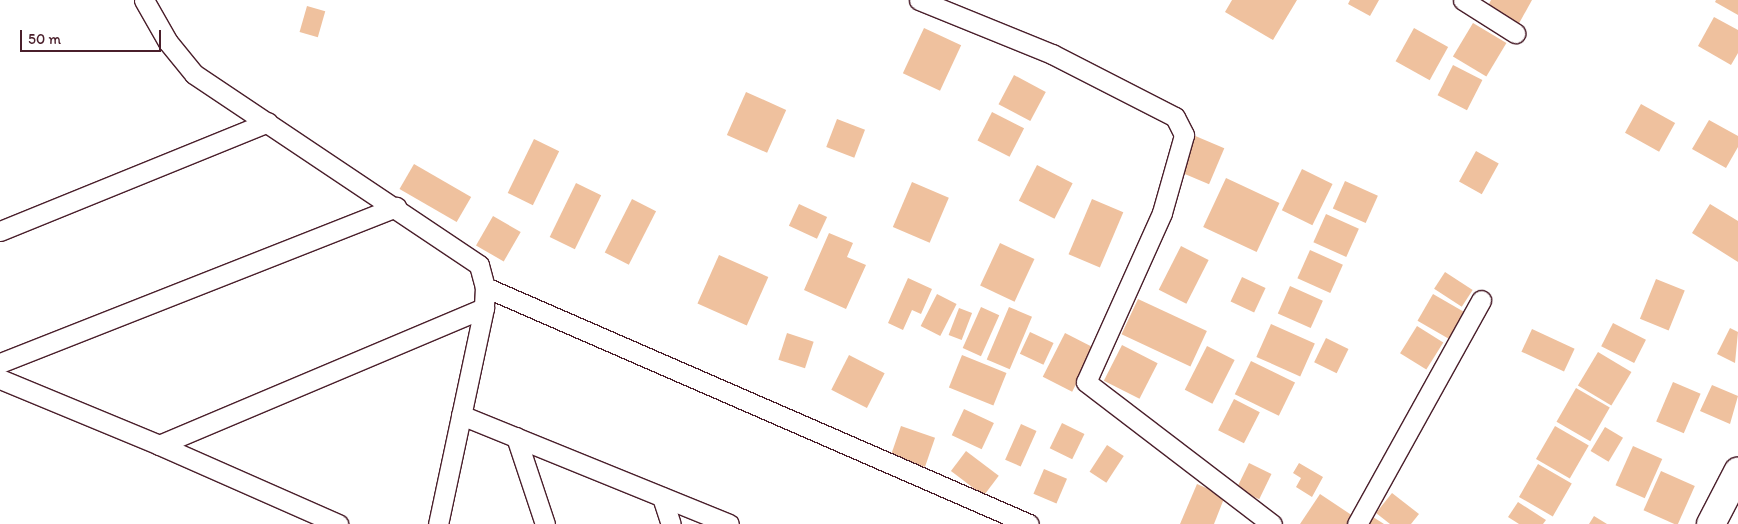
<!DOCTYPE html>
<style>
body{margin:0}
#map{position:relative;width:1738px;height:524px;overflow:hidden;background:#fff;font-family:Itim,sans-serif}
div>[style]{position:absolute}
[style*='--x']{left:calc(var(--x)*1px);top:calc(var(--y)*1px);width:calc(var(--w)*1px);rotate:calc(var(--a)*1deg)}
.building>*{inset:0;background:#efc19e;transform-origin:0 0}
.roads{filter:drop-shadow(1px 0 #4a1f2b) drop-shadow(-1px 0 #4a1f2b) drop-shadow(0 1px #4a1f2b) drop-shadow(0 -1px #4a1f2b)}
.street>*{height:19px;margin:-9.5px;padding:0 9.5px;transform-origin:9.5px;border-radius:9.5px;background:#fff}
.secondary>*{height:28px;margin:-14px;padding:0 14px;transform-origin:14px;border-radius:14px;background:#fff}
span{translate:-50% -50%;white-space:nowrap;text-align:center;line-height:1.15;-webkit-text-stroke:4.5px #fff;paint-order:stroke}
.scale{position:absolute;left:20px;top:30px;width:141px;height:22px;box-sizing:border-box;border:2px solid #4a1f2b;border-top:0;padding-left:6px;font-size:15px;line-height:18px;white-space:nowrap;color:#4a1f2b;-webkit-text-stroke:4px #fff;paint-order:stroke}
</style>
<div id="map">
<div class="building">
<i style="clip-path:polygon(1232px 0,1297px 0,1273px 40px,1225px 12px)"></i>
<i style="clip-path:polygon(1350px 0,1379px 0,1370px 16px,1348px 4px)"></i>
<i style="clip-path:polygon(1491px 0,1532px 0,1517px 27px,1486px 10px)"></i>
<i style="clip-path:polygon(1716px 0,1738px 0,1738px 15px,1715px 2px)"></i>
<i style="left:307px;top:6px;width:19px;height:27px;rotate:16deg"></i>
<i style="clip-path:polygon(1714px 17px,1738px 30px,1738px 53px,1731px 65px,1698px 46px)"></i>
<i style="left:1473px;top:23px;width:39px;height:39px;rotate:31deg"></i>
<i style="left:924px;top:28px;width:41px;height:50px;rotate:25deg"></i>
<i style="left:1414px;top:28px;width:39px;height:38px;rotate:29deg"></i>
<i style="left:1453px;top:65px;width:33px;height:34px;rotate:27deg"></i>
<i style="left:1014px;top:75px;width:36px;height:33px;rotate:28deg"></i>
<i style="left:746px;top:92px;width:44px;height:47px;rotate:24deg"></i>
<i style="left:1641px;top:104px;width:39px;height:33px;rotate:29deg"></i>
<i style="left:992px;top:112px;width:36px;height:32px;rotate:27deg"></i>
<i style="left:837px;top:119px;width:30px;height:30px;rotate:21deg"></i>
<i style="clip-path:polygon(1709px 120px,1738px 136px,1738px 147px,1726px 168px,1692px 149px)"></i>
<i style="left:1193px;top:135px;width:34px;height:39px;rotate:23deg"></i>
<i style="left:534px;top:139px;width:28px;height:60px;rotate:26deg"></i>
<i style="left:1476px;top:151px;width:26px;height:35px;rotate:29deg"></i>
<i style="left:414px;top:164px;width:66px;height:29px;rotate:30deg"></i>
<i style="left:1037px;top:165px;width:40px;height:40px;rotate:27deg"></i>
<i style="left:1302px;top:169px;width:34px;height:46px;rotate:26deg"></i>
<i style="left:1226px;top:178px;width:59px;height:54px;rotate:25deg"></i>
<i style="left:1345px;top:181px;width:36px;height:30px;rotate:24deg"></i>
<i style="left:912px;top:182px;width:40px;height:49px;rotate:23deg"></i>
<i style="left:576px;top:183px;width:28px;height:60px;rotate:26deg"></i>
<i style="left:632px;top:199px;width:27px;height:60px;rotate:27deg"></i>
<i style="left:1092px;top:199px;width:34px;height:60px;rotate:23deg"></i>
<i style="left:799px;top:204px;width:31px;height:24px;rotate:25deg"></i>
<i style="clip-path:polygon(1710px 204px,1738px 221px,1738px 262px,1692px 233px)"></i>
<i style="left:1326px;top:214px;width:36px;height:31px;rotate:24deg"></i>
<i style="left:493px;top:216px;width:32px;height:34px;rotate:30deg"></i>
<i style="clip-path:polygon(829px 233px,853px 243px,847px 257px,866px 265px,846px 309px,804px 290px)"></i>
<i style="left:1000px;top:243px;width:38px;height:47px;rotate:25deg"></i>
<i style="left:1181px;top:246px;width:31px;height:49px;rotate:27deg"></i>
<i style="left:1310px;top:250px;width:36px;height:31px;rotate:24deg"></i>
<i style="left:719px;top:255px;width:54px;height:53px;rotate:24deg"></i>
<i style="left:1445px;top:272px;width:33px;height:20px;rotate:33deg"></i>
<i style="left:1242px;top:277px;width:26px;height:27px;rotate:25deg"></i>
<i style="clip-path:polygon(908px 278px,932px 289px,921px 314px,912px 310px,903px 330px,888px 323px)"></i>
<i style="left:1656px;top:279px;width:31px;height:43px;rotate:22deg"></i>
<i style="left:1290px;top:286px;width:36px;height:30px;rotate:24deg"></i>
<i style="left:937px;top:294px;width:22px;height:36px;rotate:27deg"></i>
<i style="left:1433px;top:294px;width:40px;height:31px;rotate:30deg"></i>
<i style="left:1138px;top:299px;width:76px;height:39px;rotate:25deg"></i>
<i style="left:981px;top:307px;width:20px;height:45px;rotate:24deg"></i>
<i style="left:1009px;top:307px;width:25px;height:57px;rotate:23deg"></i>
<i style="left:959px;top:308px;width:14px;height:29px;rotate:21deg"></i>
<i style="left:1613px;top:323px;width:37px;height:26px;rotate:27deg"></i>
<i style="left:1271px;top:324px;width:48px;height:36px;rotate:24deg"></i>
<i style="left:1417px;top:326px;width:31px;height:32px;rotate:32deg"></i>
<i style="clip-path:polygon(1730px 328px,1738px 332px,1735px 363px,1717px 354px)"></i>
<i style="left:1532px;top:329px;width:47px;height:25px;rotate:25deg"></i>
<i style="left:1030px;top:332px;width:26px;height:24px;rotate:25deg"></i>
<i style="left:787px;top:333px;width:28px;height:28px;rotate:18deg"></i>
<i style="left:1065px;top:333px;width:33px;height:49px;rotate:27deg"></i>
<i style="left:1326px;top:338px;width:25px;height:27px;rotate:26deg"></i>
<i style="left:1122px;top:345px;width:40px;height:40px;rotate:27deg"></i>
<i style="left:1207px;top:346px;width:31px;height:49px;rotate:27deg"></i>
<i style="left:1598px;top:352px;width:39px;height:39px;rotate:31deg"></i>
<i style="left:849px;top:355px;width:40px;height:39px;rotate:27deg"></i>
<i style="left:962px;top:355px;width:48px;height:35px;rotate:22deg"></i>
<i style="left:1251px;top:361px;width:49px;height:37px;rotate:26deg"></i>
<i style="left:1673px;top:382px;width:30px;height:43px;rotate:23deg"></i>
<i style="clip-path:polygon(1712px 385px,1738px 396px,1730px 424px,1700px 411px)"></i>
<i style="left:1576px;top:388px;width:39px;height:39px;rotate:30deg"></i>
<i style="left:1234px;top:399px;width:29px;height:35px;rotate:27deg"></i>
<i style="left:964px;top:409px;width:33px;height:29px;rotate:25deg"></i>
<i style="left:1062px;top:423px;width:25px;height:28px;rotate:26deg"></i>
<i style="left:1021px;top:424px;width:17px;height:39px;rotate:24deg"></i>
<i style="left:901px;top:426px;width:36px;height:31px;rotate:19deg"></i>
<i style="left:1555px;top:426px;width:39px;height:38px;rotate:30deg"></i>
<i style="left:1605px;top:427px;width:21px;height:28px;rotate:31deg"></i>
<i style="left:1107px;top:445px;width:20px;height:32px;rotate:33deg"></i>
<i style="left:1633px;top:446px;width:32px;height:43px;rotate:24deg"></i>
<i style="left:966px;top:451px;width:41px;height:25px;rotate:37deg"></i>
<i style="left:1249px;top:463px;width:25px;height:28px;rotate:26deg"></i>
<i style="clip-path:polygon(1299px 463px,1323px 477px,1312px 497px,1296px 487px,1301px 478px,1293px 473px)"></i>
<i style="left:1538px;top:464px;width:39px;height:38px;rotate:30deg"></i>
<i style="left:1044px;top:469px;width:25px;height:27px;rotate:23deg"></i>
<i style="left:1661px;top:471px;width:37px;height:43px;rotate:24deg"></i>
<i style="clip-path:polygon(1197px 484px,1225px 496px,1214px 524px,1180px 524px)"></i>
<i style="clip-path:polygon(1392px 493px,1419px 514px,1411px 524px,1390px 524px,1376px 513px)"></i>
<i style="clip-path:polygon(1320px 494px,1356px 518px,1352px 524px,1300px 524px)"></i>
<i style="clip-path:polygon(1518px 502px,1546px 520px,1543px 524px,1519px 524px,1508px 517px)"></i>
<i style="clip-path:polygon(1594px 516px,1607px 524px,1589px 524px)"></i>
<i style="clip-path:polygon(1373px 517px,1384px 524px,1368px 524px)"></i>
</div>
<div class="roads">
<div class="street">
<i style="--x:144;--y:0;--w:48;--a:60.3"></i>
<i style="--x:168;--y:42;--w:41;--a:50.9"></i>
<i style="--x:194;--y:74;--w:343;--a:33.8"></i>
<i style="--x:479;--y:265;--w:23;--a:75"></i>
<i style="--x:485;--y:287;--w:21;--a:93"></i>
<i style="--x:484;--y:308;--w:221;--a:102"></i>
<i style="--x:919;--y:0;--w:144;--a:22.1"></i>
<i style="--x:1052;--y:54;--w:138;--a:27.1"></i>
<i style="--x:1175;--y:117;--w:20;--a:63"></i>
<i style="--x:1184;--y:135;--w:81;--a:105.8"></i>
<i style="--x:1162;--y:213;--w:185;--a:114.2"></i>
<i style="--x:1086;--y:382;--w:234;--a:37.4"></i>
<i style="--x:1463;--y:0;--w:62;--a:32.4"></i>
<i style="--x:0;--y:231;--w:289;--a:-22.1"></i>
<i style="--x:485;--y:287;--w:593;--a:23.54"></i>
<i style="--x:0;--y:363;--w:426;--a:-21.5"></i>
<i style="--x:0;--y:379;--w:172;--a:22.5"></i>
<i style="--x:159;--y:445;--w:353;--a:-22.9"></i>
<i style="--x:461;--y:415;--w:289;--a:22.1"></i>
<i style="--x:516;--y:437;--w:92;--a:71.6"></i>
<i style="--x:159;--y:445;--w:196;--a:23.8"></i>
<i style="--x:662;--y:497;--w:28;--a:72"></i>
<i style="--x:1357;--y:524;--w:256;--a:-61"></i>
</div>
<div class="secondary">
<i style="--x:1711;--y:524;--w:59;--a:-62.6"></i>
</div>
</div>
<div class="scale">50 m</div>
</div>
